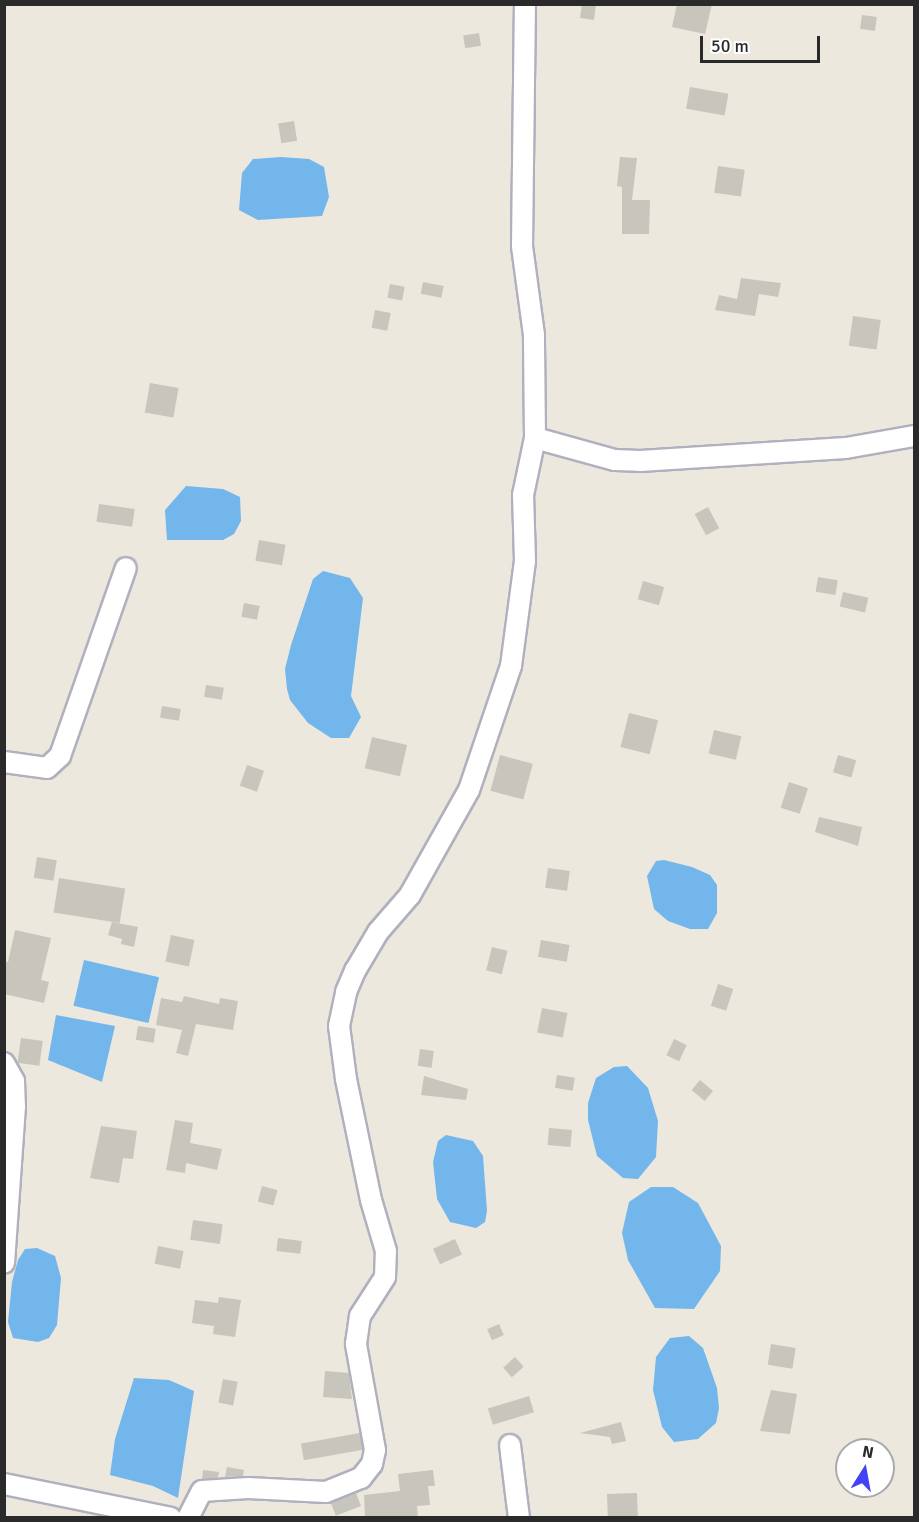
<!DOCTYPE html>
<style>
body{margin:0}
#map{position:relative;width:919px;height:1522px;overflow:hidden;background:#ece8dd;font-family:Signika,sans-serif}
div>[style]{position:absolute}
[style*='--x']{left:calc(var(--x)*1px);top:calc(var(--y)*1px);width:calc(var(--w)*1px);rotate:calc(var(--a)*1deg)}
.water>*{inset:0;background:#73b6eb;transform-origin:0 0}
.building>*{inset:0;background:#c7c5bc;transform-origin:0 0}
.roads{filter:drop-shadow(2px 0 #b0b0be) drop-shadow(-2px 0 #b0b0be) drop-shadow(0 2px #b0b0be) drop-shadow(0 -2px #b0b0be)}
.street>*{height:20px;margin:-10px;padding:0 10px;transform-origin:10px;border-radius:10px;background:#fff}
span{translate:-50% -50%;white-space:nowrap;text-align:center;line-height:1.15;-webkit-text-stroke:4.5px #fff;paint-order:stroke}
.frame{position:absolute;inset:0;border:6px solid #2a2a2a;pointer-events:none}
.north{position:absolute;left:835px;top:1438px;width:60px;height:60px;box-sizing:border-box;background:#fff;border:2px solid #aaa;border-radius:50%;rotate:11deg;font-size:16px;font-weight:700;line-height:24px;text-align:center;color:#2a2a2a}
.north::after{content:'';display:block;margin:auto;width:21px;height:27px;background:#4143f4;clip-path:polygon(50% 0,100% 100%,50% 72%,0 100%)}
.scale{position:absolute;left:700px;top:36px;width:120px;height:27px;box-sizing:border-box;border:3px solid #2a2a2a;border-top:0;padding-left:8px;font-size:18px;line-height:21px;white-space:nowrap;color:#2a2a2a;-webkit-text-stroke:4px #fff;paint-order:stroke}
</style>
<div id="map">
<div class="water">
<i style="clip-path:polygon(281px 157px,309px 159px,324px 167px,329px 197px,322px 216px,258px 220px,239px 210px,242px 173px,253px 159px)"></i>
<i style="clip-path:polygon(186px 486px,223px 489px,240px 497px,241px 521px,234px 534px,223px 540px,167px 540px,165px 510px)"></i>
<i style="clip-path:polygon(323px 571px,350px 578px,363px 598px,351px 696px,361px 717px,349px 738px,331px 738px,308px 723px,290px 700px,287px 689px,285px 669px,291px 645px,313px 579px)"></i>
<i style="clip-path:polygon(664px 860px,692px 867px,710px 875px,717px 885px,717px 913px,708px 929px,690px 929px,668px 921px,654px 909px,647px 876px,656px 861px)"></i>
<i style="left:84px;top:960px;width:77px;height:47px;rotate:13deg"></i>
<i style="clip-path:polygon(56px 1015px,115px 1026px,102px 1082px,48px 1060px)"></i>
<i style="clip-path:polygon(627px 1066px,648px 1088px,658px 1121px,656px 1157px,638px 1179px,623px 1178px,597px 1156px,588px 1120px,588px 1103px,596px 1078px,614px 1067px)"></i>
<i style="clip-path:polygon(446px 1135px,473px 1141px,483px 1156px,487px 1211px,485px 1222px,476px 1228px,450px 1222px,437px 1199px,433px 1162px,438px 1141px)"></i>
<i style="clip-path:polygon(651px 1187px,673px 1187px,698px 1203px,721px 1246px,720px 1271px,694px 1309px,655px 1308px,628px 1260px,622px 1233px,629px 1202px)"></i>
<i style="clip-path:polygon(37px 1248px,55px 1256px,61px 1278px,57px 1325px,49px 1338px,38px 1342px,13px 1338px,8px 1322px,12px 1282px,18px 1260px,25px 1249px)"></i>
<i style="clip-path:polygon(689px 1336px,703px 1348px,717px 1388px,719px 1408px,716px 1423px,698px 1439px,674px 1442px,662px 1427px,653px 1390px,656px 1357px,670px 1338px)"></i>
<i style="clip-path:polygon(134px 1378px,169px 1380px,194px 1391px,178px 1498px,153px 1486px,110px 1475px,115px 1439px)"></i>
</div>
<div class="building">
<i style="clip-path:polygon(582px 4px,596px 4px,594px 20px,580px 18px)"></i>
<i style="clip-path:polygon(677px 4px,712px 4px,705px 34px,672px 27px)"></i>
<i style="left:862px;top:15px;width:15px;height:14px;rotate:8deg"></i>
<i style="left:479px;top:33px;width:13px;height:16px;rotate:81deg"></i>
<i style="left:690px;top:87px;width:39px;height:22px;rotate:10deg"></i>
<i style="left:294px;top:121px;width:20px;height:16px;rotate:81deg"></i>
<i style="clip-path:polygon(620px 157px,637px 158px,632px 200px,650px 200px,649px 234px,622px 234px,622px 187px,617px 186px)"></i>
<i style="left:718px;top:166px;width:27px;height:27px;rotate:8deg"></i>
<i style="clip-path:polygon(741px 278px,781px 283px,778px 297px,759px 294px,755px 316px,715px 310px,719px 295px,737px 299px)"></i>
<i style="left:423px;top:282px;width:21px;height:12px;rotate:11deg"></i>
<i style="left:390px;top:284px;width:15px;height:14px;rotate:11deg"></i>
<i style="left:375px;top:310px;width:16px;height:18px;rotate:11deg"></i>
<i style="left:853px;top:316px;width:28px;height:30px;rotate:8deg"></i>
<i style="left:150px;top:383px;width:29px;height:30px;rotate:10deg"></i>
<i style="left:99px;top:504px;width:36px;height:18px;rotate:8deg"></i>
<i style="left:708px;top:507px;width:24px;height:15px;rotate:62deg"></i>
<i style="left:259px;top:540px;width:27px;height:21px;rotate:10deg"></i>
<i style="left:818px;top:577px;width:20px;height:15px;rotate:9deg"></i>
<i style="left:643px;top:581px;width:22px;height:19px;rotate:16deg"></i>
<i style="left:843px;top:592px;width:26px;height:15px;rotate:13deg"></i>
<i style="left:244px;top:603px;width:16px;height:14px;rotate:11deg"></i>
<i style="left:206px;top:685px;width:18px;height:12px;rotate:9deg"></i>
<i style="left:162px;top:706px;width:19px;height:12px;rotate:9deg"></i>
<i style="left:629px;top:713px;width:30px;height:35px;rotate:14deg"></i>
<i style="left:714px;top:730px;width:28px;height:24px;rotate:13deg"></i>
<i style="left:372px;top:737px;width:36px;height:32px;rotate:13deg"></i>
<i style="left:500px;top:755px;width:34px;height:37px;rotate:15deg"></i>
<i style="left:838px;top:755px;width:19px;height:18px;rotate:16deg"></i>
<i style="left:247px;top:765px;width:18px;height:22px;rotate:19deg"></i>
<i style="left:789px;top:782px;width:20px;height:27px;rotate:18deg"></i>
<i style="clip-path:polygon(819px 817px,862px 827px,858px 846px,815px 832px)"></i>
<i style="left:37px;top:857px;width:20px;height:21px;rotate:9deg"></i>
<i style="left:548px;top:868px;width:22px;height:20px;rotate:8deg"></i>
<i style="left:59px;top:878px;width:67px;height:35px;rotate:9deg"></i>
<i style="clip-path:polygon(112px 922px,138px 927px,134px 947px,121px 944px,122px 939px,108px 935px)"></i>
<i style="clip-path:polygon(15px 930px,51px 938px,41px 980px,49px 982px,44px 1003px,4px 994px,4px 961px,8px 962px)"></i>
<i style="left:171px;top:935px;width:24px;height:27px;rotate:12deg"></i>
<i style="left:541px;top:940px;width:29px;height:17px;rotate:10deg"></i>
<i style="left:492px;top:947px;width:16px;height:24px;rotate:14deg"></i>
<i style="left:718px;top:984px;width:16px;height:23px;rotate:18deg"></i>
<i style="clip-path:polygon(184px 996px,219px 1004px,220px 998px,238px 1001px,233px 1030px,196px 1024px,188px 1056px,176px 1053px,182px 1030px,156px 1025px,161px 998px,182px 1002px)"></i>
<i style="left:542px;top:1008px;width:26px;height:25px;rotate:11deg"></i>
<i style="left:138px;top:1026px;width:18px;height:14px;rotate:9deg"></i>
<i style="left:21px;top:1038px;width:22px;height:25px;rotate:8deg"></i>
<i style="left:674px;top:1039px;width:14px;height:18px;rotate:25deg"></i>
<i style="left:420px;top:1049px;width:14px;height:17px;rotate:8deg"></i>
<i style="left:557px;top:1075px;width:18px;height:13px;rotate:9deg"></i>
<i style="clip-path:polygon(424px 1076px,468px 1089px,466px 1100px,421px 1095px)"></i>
<i style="left:700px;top:1080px;width:17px;height:13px;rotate:40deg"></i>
<i style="clip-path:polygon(175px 1120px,193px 1123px,190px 1143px,222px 1149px,217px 1170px,186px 1163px,185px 1173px,166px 1170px)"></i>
<i style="clip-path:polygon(101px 1126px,137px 1131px,133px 1159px,123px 1158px,119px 1183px,90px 1178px)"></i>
<i style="left:549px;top:1128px;width:23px;height:17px;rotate:5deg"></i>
<i style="left:262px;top:1186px;width:16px;height:16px;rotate:15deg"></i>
<i style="left:193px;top:1220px;width:30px;height:20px;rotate:8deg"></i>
<i style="left:278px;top:1238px;width:24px;height:13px;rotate:7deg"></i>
<i style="left:455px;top:1239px;width:17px;height:24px;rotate:66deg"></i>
<i style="left:158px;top:1246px;width:26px;height:18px;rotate:11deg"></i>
<i style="clip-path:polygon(219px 1297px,241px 1300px,235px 1337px,213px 1334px,214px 1326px,192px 1323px,195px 1300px,218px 1303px)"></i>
<i style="left:499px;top:1324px;width:12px;height:13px;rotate:66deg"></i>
<i style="left:771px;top:1344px;width:25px;height:21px;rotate:9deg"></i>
<i style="left:515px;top:1357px;width:13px;height:16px;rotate:48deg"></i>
<i style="clip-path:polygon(325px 1371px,349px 1373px,352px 1399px,323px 1397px)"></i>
<i style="left:223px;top:1379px;width:15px;height:24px;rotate:11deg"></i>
<i style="clip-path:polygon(771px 1390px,797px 1394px,790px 1434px,760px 1431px)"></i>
<i style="left:529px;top:1396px;width:17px;height:43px;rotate:73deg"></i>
<i style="clip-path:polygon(621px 1422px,626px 1441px,612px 1444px,610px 1437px,580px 1433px)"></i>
<i style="left:360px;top:1433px;width:17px;height:60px;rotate:80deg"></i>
<i style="clip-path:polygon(227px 1467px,244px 1470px,243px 1476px,225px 1477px)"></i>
<i style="clip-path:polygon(203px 1470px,219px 1472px,218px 1478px,202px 1479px)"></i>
<i style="clip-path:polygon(433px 1470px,435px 1486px,428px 1486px,430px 1505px,417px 1506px,418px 1518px,365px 1518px,364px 1495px,400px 1491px,398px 1474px)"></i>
<i style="left:356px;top:1493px;width:14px;height:27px;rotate:69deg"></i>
<i style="left:637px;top:1493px;width:25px;height:30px;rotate:88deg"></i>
</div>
<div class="roads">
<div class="street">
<i style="--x:535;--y:438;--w:83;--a:15.4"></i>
<i style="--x:615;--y:460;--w:25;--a:2"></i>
<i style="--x:640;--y:461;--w:206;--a:-3.6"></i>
<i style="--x:846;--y:448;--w:69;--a:-10"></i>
<i style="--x:4;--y:762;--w:43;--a:7.9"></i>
<i style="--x:47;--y:768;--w:18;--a:-43"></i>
<i style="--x:60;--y:756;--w:199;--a:-70.7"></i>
<i style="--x:4;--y:1063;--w:21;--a:61"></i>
<i style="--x:14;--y:1081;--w:25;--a:88"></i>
<i style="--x:15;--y:1106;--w:157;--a:94"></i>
<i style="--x:510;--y:1445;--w:74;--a:83"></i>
<i style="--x:4;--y:1484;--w:170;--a:11.5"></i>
<i style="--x:188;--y:1518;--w:30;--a:-63"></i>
<i style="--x:202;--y:1491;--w:46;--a:-3.7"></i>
<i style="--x:248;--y:1488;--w:78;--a:2.9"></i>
<i style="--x:326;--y:1492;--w:38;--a:-22"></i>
<i style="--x:361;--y:1478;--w:18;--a:-52"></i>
<i style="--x:372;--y:1464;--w:14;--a:-78"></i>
<i style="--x:375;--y:1450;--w:108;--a:-100.2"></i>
<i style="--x:356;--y:1344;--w:28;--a:-82"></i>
<i style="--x:360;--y:1316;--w:46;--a:-57.3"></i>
<i style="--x:385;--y:1277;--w:26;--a:-88"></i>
<i style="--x:386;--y:1251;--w:53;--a:-106.4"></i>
<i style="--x:371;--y:1200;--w:124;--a:-101.7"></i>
<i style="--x:346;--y:1079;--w:53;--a:-97.5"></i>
<i style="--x:339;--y:1026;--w:35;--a:-78"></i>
<i style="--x:346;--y:992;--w:23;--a:-67"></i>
<i style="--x:355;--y:971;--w:45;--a:-59.5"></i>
<i style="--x:378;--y:932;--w:49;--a:-49.1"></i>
<i style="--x:410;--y:895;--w:120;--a:-60.7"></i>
<i style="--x:469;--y:790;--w:131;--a:-71.3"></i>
<i style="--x:511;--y:666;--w:106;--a:-82.4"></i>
<i style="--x:525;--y:561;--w:66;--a:-91.7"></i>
<i style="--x:523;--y:495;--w:58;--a:-78.1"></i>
<i style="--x:535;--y:438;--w:103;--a:-90.6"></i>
<i style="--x:534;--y:335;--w:90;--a:-97.7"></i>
<i style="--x:522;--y:246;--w:242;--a:-89.3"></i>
</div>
</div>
<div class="frame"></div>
<div class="north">N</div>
<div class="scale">50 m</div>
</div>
